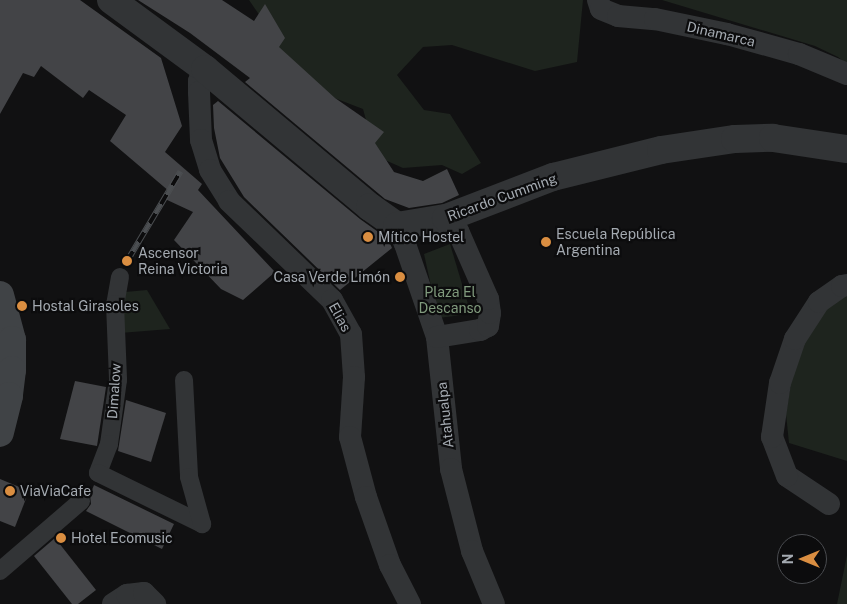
<!DOCTYPE html>
<meta charset="utf-8">
<style>
body{margin:0}
#map{position:relative;width:847px;height:604px;overflow:hidden;background:#111112;font-family:"Public Sans",sans-serif}
div>[style]{position:absolute}
[style*='--x']{left:calc(var(--x)*1px);top:calc(var(--y)*1px);width:calc(var(--w)*1px);rotate:calc(var(--a)*1deg)}
.green>*{inset:0;background:#1e241e}
.building>*{inset:0;background:#434447}
.pedestrian>*{height:18px;margin:-9px;padding:0 9px;transform-origin:9px;border-radius:9px;background:#323436}
.minor>*{height:22px;margin:-11px;padding:0 11px;transform-origin:11px;border-radius:11px;background:#323436}
.tertiary>*{height:28px;margin:-14px;padding:0 14px;transform-origin:14px;border-radius:14px;background:#323436}
.secondary>*{height:28px;margin:-14px;padding:0 14px;transform-origin:14px;border-radius:14px;background:#404346}
.rail>*{height:5.5px;margin-top:-2.75px;transform-origin:0;background:repeating-linear-gradient(90deg,#0c0c0d 0 11px,#4b4e51 0 22px);box-sizing:border-box;border-block:1px solid #4b4e51}
.dots>*{width:14px;height:14px;translate:-50% -50%;box-sizing:border-box;border:2px solid #0c0c0d;border-radius:50%}
span{translate:-50% -50%;white-space:nowrap;text-align:center;line-height:1.15;-webkit-text-stroke:4.5px #0c0c0d;paint-order:stroke}
.street-label{font-size:14px;color:#a4aab1}
.poi-label{font-size:14px;color:#a4aab1}
.left{translate:0 -50%;text-align:left}
.right{translate:-100% -50%;text-align:right}
.park-label{font-size:14px;color:#809a7d}
.north{position:absolute;left:777px;top:534px;width:50px;height:50px;box-sizing:border-box;background:#0c0c0d;border:1px solid #494b4f;border-radius:50%;rotate:270deg;font-size:14px;font-weight:700;line-height:20px;text-align:center;color:#a4aab1}
.north::after{content:'';display:block;margin:auto;width:18px;height:22px;background:#da8e41;clip-path:polygon(50% 0,100% 100%,50% 72%,0 100%)}
</style>
<div id="map">
<div class="green">
<i style="clip-path:polygon(249px 0,583px 0,577px 62px,535px 71px,452px 45px,423px 47px,397px 75px,424px 110px,450px 114px,481px 163px,462px 174px,442px 165px,403px 168px,376px 156px,363px 109px,324px 94px,278px 61px,271px 32px)"></i>
<i style="clip-path:polygon(662px 0,847px 0,847px 64px,838px 57px,815px 46px)"></i>
<i style="clip-path:polygon(450px 244px,471px 314px,438px 318px,424px 254px)"></i>
<i style="clip-path:polygon(147px 290px,170px 329px,120px 333px,125px 292px)"></i>
<i style="clip-path:polygon(847px 294px,847px 461px,789px 443px,786px 414px,796px 351px,818px 308px)"></i>
<i style="clip-path:polygon(847px 555px,847px 604px,837px 604px,844px 570px)"></i>
</div>
<div class="building">
<i style="clip-path:polygon(0 0,80px 0,161px 58px,182px 126px,165px 152px,202px 184px,198px 190px,275px 272px,243px 300px,221px 289px,174px 240px,193px 212px,165px 199px,170px 192px,110px 141px,126px 115px,89px 90px,83px 98px,41px 66px,34px 77px,23px 73px,0 114px)"></i>
<i style="clip-path:polygon(138px 0,222px 0,254px 21px,265px 4px,285px 38px,279px 47px,335px 98px,384px 132px,375px 143px,394px 172px,423px 181px,447px 169px,459px 195px,442px 203px,409px 208px,385px 199px,245px 82px,250px 78px,190px 33px)"></i>
<i style="clip-path:polygon(218px 101px,360px 219px,388px 239px,392px 248px,340px 290px,244px 197px,220px 158px,214px 128px,213px 105px)"></i>
<i style="clip-path:polygon(75px 381px,106px 387px,97px 446px,60px 439px)"></i>
<i style="clip-path:polygon(126px 400px,166px 413px,151px 462px,118px 451px)"></i>
<i style="clip-path:polygon(0 479px,29px 491px,15px 527px,0 521px)"></i>
<i style="clip-path:polygon(94px 485px,174px 524px,162px 549px,86px 511px,91px 504px,90px 495px)"></i>
<i style="clip-path:polygon(55px 538px,96px 590px,78px 604px,72px 604px,34px 556px)"></i>
</div>
<div class="pedestrian">
<i style="--x:120;--y:277;--w:27;--a:100"></i>
<i style="--x:115;--y:304;--w:76;--a:87.7"></i>
<i style="--x:118;--y:380;--w:65;--a:98"></i>
<i style="--x:109;--y:444;--w:31;--a:111"></i>
<i style="--x:98;--y:473;--w:116;--a:26.1"></i>
<i style="--x:184;--y:380;--w:97;--a:87"></i>
<i style="--x:189;--y:477;--w:49;--a:74.5"></i>
<i style="--x:0;--y:571;--w:107;--a:-40.8"></i>
</div>
<div class="minor">
<i style="--x:598;--y:0;--w:9;--a:72"></i>
<i style="--x:601;--y:9;--w:18;--a:22"></i>
<i style="--x:618;--y:16;--w:37;--a:5"></i>
<i style="--x:655;--y:19;--w:74;--a:11.8"></i>
<i style="--x:727;--y:34;--w:75;--a:15.5"></i>
<i style="--x:799;--y:54;--w:52;--a:22.6"></i>
<i style="--x:205;--y:69;--w:13;--a:117"></i>
<i style="--x:199;--y:81;--w:11;--a:90"></i>
<i style="--x:199;--y:92;--w:48;--a:87.6"></i>
<i style="--x:201;--y:140;--w:31;--a:73"></i>
<i style="--x:210;--y:170;--w:36;--a:58"></i>
<i style="--x:229;--y:201;--w:143;--a:43.9"></i>
<i style="--x:332;--y:300;--w:39;--a:61"></i>
<i style="--x:351;--y:334;--w:43;--a:86"></i>
<i style="--x:354;--y:377;--w:60;--a:93.8"></i>
<i style="--x:350;--y:437;--w:62;--a:75.1"></i>
<i style="--x:366;--y:497;--w:72;--a:70.6"></i>
<i style="--x:390;--y:565;--w:44;--a:62.9"></i>
<i style="--x:397;--y:226;--w:20;--a:66"></i>
<i style="--x:405;--y:244;--w:98;--a:71"></i>
<i style="--x:437;--y:337;--w:133;--a:83.9"></i>
<i style="--x:451;--y:469;--w:85;--a:75.6"></i>
<i style="--x:472;--y:551;--w:57;--a:67.5"></i>
<i style="--x:437;--y:337;--w:44;--a:-9.2"></i>
<i style="--x:480;--y:330;--w:9;--a:-27"></i>
<i style="--x:488;--y:326;--w:13;--a:-81"></i>
<i style="--x:490;--y:313;--w:14;--a:-98"></i>
<i style="--x:488;--y:299;--w:74;--a:-113.8"></i>
<i style="--x:458;--y:231;--w:18;--a:-133"></i>
<i style="--x:829;--y:504;--w:50;--a:-146.3"></i>
<i style="--x:787;--y:476;--w:42;--a:-111"></i>
<i style="--x:772;--y:437;--w:55;--a:-81.6"></i>
<i style="--x:780;--y:383;--w:46;--a:-71.2"></i>
<i style="--x:795;--y:339;--w:44;--a:-57"></i>
<i style="--x:819;--y:302;--w:28;--a:-35"></i>
<i style="--x:842;--y:286;--w:5;--a:-11"></i>
<i style="--x:113;--y:604;--w:17;--a:-33"></i>
<i style="--x:127;--y:595;--w:17;--a:-7"></i>
<i style="--x:144;--y:593;--w:16;--a:45"></i>
</div>
<div class="tertiary">
<i style="--x:111;--y:0;--w:117;--a:36.3"></i>
<i style="--x:205;--y:69;--w:215;--a:39.9"></i>
<i style="--x:370;--y:207;--w:33;--a:35"></i>
<i style="--x:397;--y:226;--w:50;--a:-9.3"></i>
<i style="--x:446;--y:218;--w:115;--a:-21"></i>
<i style="--x:553;--y:177;--w:111;--a:-14"></i>
<i style="--x:661;--y:150;--w:75;--a:-8.5"></i>
<i style="--x:735;--y:139;--w:38;--a:-2"></i>
<i style="--x:773;--y:138;--w:75;--a:8.5"></i>
</div>
<div class="secondary">
<i style="--x:0;--y:295;--w:47;--a:75.1"></i>
<i style="--x:12;--y:340;--w:30;--a:90"></i>
<i style="--x:12;--y:370;--w:26;--a:97"></i>
<i style="--x:9;--y:396;--w:38;--a:104"></i>
</div>
<div class="rail">
<i style="--x:127;--y:261;--w:104;--a:-59.2"></i>
</div>
<div class="dots">
<i style="left:368px;top:237px;background:#da8e41"></i>
<i style="left:546px;top:242px;background:#da8e41"></i>
<i style="left:127px;top:261px;background:#da8e41"></i>
<i style="left:400px;top:277px;background:#da8e41"></i>
<i style="left:22px;top:306px;background:#da8e41"></i>
<i style="left:10px;top:491px;background:#da8e41"></i>
<i style="left:61px;top:538px;background:#da8e41"></i>
</div>
<div class="street-label">
<span style="left:721px;top:34px;rotate:13deg">Dinamarca</span>
<span style="left:502px;top:197px;rotate:-20deg">Ricardo Cumming</span>
<span style="left:340px;top:317px;rotate:61deg">Elias</span>
<span style="left:114px;top:391px;rotate:-86deg">Dimalow</span>
<span style="left:445px;top:415px;rotate:-96deg">Atahualpa</span>
</div>
<div class="poi-label">
<span class="left" style="left:556px;top:242px">Escuela República<br>Argentina</span>
<span class="left" style="left:378px;top:237px">Mítico Hostel</span>
<span class="left" style="left:138px;top:261px">Ascensor<br>Reina Victoria</span>
<span class="right" style="left:390px;top:277px">Casa Verde Limón</span>
<span class="left" style="left:32px;top:306px">Hostal Girasoles</span>
<span class="left" style="left:20px;top:491px">ViaViaCafe</span>
<span class="left" style="left:71px;top:538px">Hotel Ecomusic</span>
</div>
<div class="park-label">
<span style="left:450px;top:300px">Plaza El<br>Descanso</span>
</div>
<div class="north">N</div>
</div>
